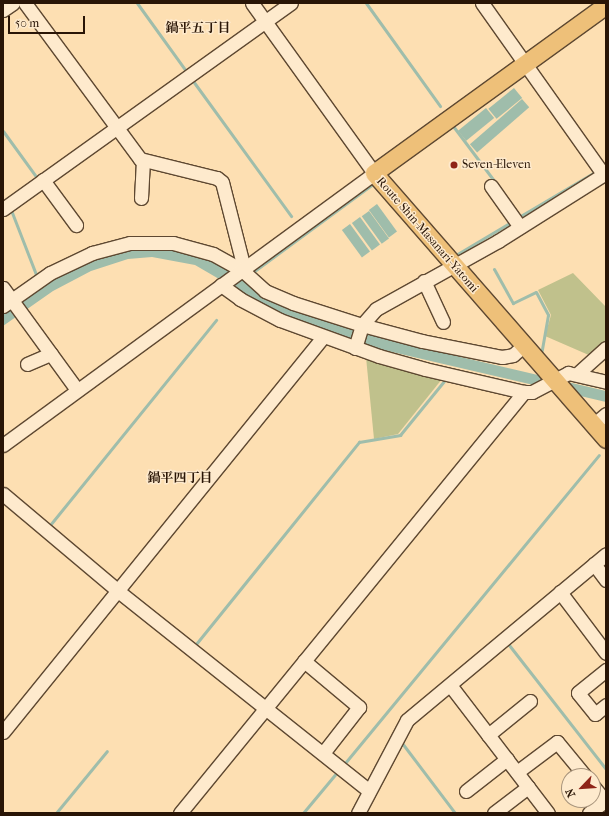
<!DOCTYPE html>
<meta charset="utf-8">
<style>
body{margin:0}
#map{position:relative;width:609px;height:816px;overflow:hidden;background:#fddfb2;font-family:"IM FELL French Canon","Noto Serif JP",serif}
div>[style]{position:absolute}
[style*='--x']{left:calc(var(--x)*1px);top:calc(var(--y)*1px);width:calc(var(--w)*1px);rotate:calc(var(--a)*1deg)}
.green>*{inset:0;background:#c0c18c}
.water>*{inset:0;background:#9fbdab;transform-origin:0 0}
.stream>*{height:3px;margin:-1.5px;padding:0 1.5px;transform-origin:1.5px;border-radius:1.5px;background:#9fbdab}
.roads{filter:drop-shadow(1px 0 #5e4831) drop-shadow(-1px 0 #5e4831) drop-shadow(0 1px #5e4831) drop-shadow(0 -1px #5e4831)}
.minor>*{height:13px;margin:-6.5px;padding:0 6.5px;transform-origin:6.5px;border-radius:6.5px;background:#feeacd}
.major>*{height:17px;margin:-8.5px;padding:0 8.5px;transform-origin:8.5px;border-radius:8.5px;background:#eec079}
.dots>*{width:11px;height:11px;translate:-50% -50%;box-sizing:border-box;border:2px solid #feeacd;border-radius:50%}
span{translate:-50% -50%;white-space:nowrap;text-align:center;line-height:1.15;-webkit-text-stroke:3px #feeacd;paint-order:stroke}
.poi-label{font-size:12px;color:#291506}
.left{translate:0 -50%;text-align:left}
.street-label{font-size:12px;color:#291506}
.neighbourhood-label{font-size:13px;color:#291506;font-weight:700}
.frame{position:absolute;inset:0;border:4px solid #291506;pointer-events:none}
.north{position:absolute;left:561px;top:768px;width:40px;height:40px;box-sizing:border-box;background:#feeacd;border:1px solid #a9957d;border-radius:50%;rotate:245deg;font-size:11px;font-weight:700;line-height:16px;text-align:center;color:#291506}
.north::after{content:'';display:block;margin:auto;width:14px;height:18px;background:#8f2418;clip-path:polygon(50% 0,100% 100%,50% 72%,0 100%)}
.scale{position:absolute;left:8px;top:16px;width:77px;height:18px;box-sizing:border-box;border:2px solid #291506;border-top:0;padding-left:5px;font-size:12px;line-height:14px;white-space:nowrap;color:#291506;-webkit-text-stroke:3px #feeacd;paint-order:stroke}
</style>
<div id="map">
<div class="green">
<i style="clip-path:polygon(573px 273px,606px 307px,606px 342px,591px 356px,545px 336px,551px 315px,538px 290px)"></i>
<i style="clip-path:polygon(366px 357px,442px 379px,398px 434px,374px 439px)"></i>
</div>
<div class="water">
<i style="left:514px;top:88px;width:13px;height:33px;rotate:51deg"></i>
<i style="left:522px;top:99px;width:11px;height:69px;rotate:49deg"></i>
<i style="left:486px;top:108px;width:13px;height:36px;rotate:51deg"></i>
<i style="left:377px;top:204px;width:34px;height:10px;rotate:54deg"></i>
<i style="left:369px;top:211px;width:34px;height:9px;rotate:54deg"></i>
<i style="left:360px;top:217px;width:34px;height:10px;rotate:54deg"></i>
<i style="left:350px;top:224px;width:34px;height:10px;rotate:54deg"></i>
<i style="clip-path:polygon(163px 247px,188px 252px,226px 266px,283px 305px,357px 331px,414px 346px,606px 391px,606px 402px,362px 345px,288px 319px,195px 265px,152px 257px,128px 259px,91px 271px,53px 291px,3px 326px,3px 312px,34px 290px,78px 264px,124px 248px)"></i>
</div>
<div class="stream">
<i style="--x:137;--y:3;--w:84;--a:54.2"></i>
<i style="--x:366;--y:3;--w:127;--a:54.3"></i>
<i style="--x:193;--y:81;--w:167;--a:54"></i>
<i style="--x:453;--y:126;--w:70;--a:53.1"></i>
<i style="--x:3;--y:131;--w:58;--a:54.1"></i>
<i style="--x:385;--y:175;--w:11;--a:-34"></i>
<i style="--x:11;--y:210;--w:72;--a:68.8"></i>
<i style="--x:517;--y:218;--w:88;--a:-30.6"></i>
<i style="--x:454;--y:256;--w:69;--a:-30.7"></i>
<i style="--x:494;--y:269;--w:39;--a:61"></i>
<i style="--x:513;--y:303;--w:25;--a:-26"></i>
<i style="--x:536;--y:292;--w:26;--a:62"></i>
<i style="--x:548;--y:315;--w:36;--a:100"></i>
<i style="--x:253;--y:272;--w:149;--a:-36.3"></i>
<i style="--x:50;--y:525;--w:264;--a:-51"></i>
<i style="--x:196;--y:644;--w:260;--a:-51.1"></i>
<i style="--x:359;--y:442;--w:42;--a:-9.7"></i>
<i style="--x:400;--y:435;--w:70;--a:-50.8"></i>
<i style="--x:509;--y:645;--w:157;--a:52"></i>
<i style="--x:402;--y:743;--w:88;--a:52.9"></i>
<i style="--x:345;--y:763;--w:399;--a:-50.5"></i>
<i style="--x:56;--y:813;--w:80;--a:-50.6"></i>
<i style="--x:303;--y:813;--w:55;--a:-50.2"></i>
</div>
<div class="roads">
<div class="minor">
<i style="--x:25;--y:3;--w:194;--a:53.6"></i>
<i style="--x:140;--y:159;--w:79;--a:13.9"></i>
<i style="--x:217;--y:178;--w:6;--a:39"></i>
<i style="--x:222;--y:182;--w:89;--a:75.7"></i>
<i style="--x:482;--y:3;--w:209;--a:54.7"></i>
<i style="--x:3;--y:10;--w:12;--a:-35"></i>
<i style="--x:43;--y:180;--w:56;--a:53.7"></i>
<i style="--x:491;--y:186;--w:50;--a:54.7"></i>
<i style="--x:141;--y:198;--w:37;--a:-87"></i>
<i style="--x:3;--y:209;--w:354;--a:-35.6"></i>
<i style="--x:424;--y:281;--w:45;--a:65.1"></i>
<i style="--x:221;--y:285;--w:24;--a:36"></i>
<i style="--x:240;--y:299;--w:45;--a:27.7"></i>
<i style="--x:280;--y:320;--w:105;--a:20"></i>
<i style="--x:379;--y:356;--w:48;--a:15.8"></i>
<i style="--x:425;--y:369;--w:102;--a:13.1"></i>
<i style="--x:524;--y:392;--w:8;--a:0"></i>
<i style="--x:532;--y:392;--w:41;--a:-27.8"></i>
<i style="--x:568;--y:373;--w:39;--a:13"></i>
<i style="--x:3;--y:288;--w:126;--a:54"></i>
<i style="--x:3;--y:306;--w:57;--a:-35.1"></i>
<i style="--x:50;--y:273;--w:47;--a:-25.5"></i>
<i style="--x:92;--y:253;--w:39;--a:-15"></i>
<i style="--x:130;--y:243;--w:43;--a:0"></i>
<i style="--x:173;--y:243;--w:41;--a:15.4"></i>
<i style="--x:213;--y:254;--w:33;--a:29"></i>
<i style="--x:242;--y:270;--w:31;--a:42"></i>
<i style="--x:265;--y:291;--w:30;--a:23"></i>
<i style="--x:293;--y:303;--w:72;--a:17.7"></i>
<i style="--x:362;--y:325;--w:62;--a:14.9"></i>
<i style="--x:422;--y:341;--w:82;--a:11.3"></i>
<i style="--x:502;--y:357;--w:11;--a:-10"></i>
<i style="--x:513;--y:355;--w:13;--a:-42"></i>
<i style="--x:355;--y:348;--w:24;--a:-73"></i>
<i style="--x:362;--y:325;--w:21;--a:-49"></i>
<i style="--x:376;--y:309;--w:140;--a:-29.1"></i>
<i style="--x:498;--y:241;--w:128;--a:-32.2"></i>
<i style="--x:27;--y:364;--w:26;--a:-23"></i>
<i style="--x:577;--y:374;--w:39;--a:-42"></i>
<i style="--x:593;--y:425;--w:17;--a:-40"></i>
<i style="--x:3;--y:445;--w:460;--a:-36.2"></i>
<i style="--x:374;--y:173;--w:209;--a:-125.7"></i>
<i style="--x:3;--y:494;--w:150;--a:40.1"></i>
<i style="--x:118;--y:591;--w:321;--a:38.5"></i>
<i style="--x:594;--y:564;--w:20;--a:53"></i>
<i style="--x:560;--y:592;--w:76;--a:53"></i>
<i style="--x:304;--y:661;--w:72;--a:39.9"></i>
<i style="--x:359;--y:707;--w:58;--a:128"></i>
<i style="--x:606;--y:670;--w:36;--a:141"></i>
<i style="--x:578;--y:693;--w:27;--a:51"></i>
<i style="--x:595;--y:714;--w:14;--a:-39"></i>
<i style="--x:450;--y:685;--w:161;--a:52.6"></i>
<i style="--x:3;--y:732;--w:508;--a:-50.99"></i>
<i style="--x:488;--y:735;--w:54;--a:-39"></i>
<i style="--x:517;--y:772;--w:50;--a:-36.9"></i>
<i style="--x:557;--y:742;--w:44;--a:50.5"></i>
<i style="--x:593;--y:786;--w:19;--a:51"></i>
<i style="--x:466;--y:791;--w:52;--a:-38"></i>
<i style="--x:180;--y:813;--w:544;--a:-50.75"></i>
<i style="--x:358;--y:813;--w:105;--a:-62.2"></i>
<i style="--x:407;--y:720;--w:259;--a:-39.8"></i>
<i style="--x:494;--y:813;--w:43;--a:-37.4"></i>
<i style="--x:589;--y:813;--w:21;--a:-37"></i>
</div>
<div class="major">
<i style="--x:606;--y:5;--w:286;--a:144.1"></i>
<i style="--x:374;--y:173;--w:353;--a:48.9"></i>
</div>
</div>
<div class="dots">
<i style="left:454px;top:165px;background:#8f2418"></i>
</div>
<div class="poi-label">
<span class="left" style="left:462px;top:165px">Seven-Eleven</span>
</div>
<div class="street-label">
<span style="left:427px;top:235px;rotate:49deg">Route Shin-Masanari-Yatomi</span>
</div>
<div class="neighbourhood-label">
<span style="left:198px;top:28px">鍋平五丁目</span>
<span style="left:180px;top:478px">鍋平四丁目</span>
</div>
<div class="frame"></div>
<div class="north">N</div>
<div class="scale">50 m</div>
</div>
